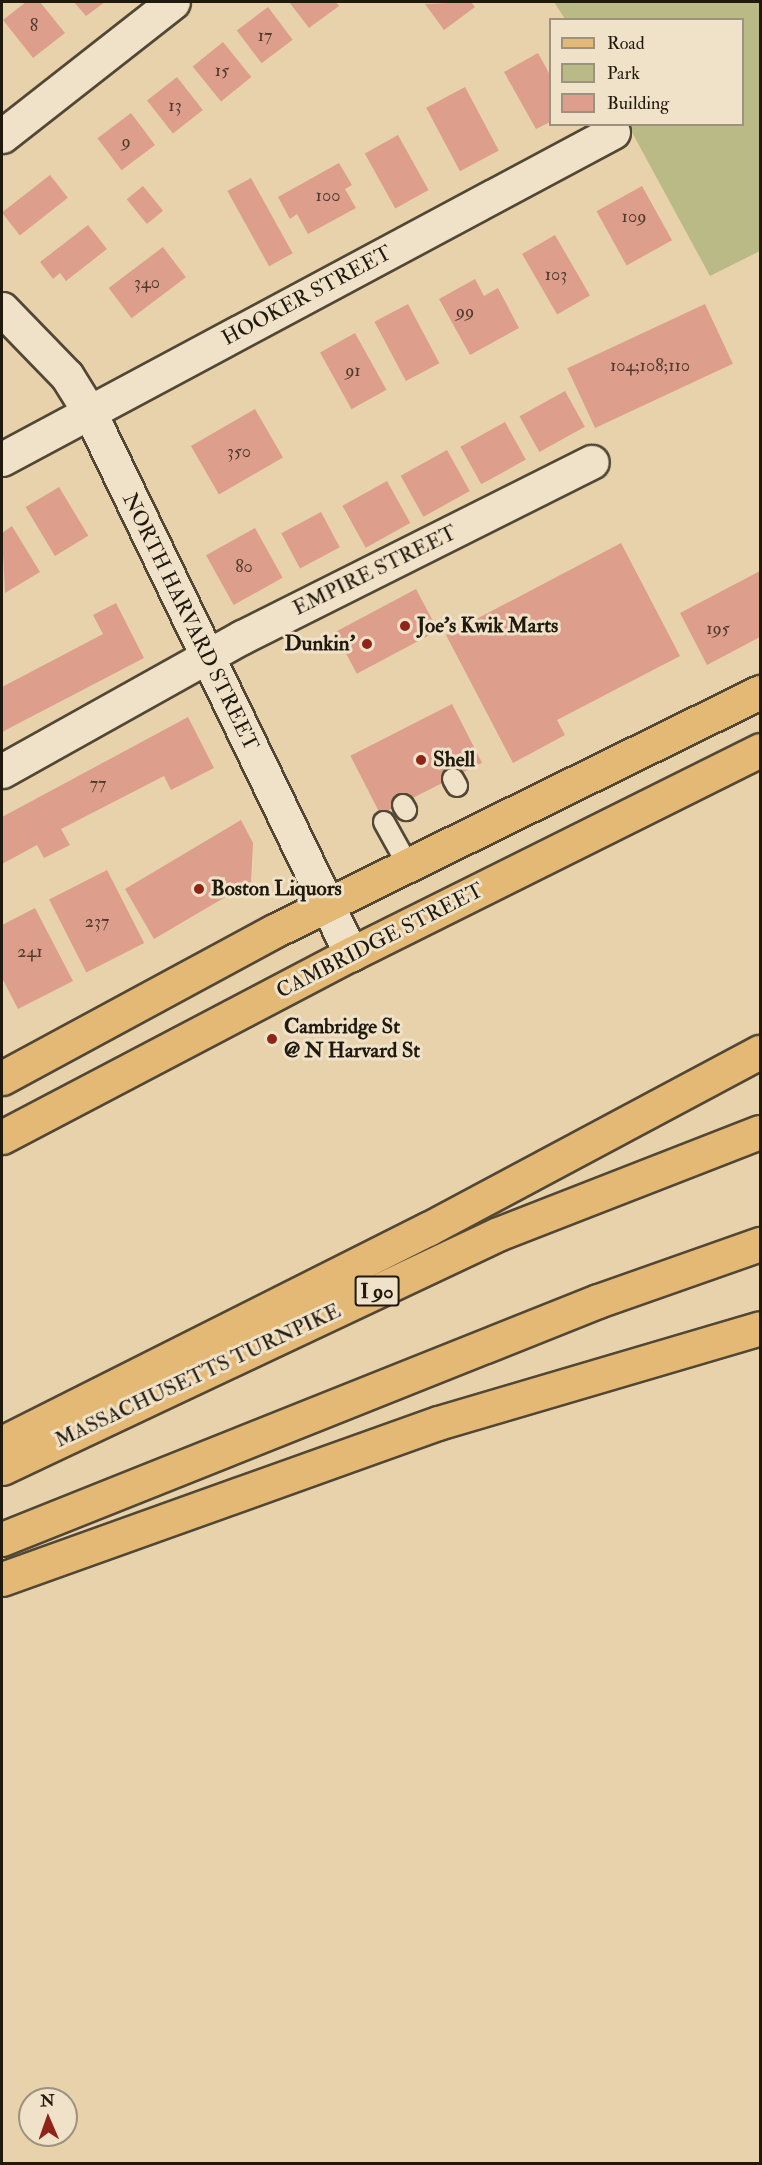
<!DOCTYPE html>
<style>
body{margin:0}
#map{position:relative;width:762px;height:2165px;overflow:hidden;background:#e8d2ab;font-family:"IM FELL Double Pica",serif}
div>[style]{position:absolute}
[style*='--x']{left:calc(var(--x)*1px);top:calc(var(--y)*1px);width:calc(var(--w)*1px);rotate:calc(var(--a)*1deg)}
.green>*{inset:0;background:#baba86}
.building>*{inset:0;background:#dd9f8c;transform-origin:0 0}
.roads{filter:drop-shadow(2px 0 #524735) drop-shadow(-2px 0 #524735) drop-shadow(0 2px #524735) drop-shadow(0 -2px #524735)}
.service>*{height:20px;margin:-10px;padding:0 10px;transform-origin:10px;border-radius:10px;background:#f0e2c8}
.minor>*{height:33px;margin:-16.5px;padding:0 16.5px;transform-origin:16.5px;border-radius:16.5px;background:#f0e2c8}
.secondary>*{height:33px;margin:-16.5px;padding:0 16.5px;transform-origin:16.5px;border-radius:16.5px;background:#f0e2c8}
.primary>*{height:33px;margin:-16.5px;padding:0 16.5px;transform-origin:16.5px;border-radius:16.5px;background:#e4b976}
.motorway>*{height:33px;margin:-16.5px;padding:0 16.5px;transform-origin:16.5px;border-radius:16.5px;background:#e4b976}
.dots>*{width:16px;height:16px;translate:-50% -50%;box-sizing:border-box;border:3px solid #f0e2c8;border-radius:50%}
span{translate:-50% -50%;white-space:nowrap;text-align:center;line-height:1.15;-webkit-text-stroke:6px #f0e2c8;paint-order:stroke}
.number-label{font-size:18px;color:#4f3a2e}
.number-label span{-webkit-text-stroke-width:0}
.shield-label span{padding:2px 4px;background:#f0e2c8;border:2px solid;border-radius:4px;-webkit-text-stroke-width:0}
.shield-label{font-size:20px;color:#20190e;font-weight:700}
.street-label{font-size:21px;color:#20190e}
.poi-label{font-size:21px;color:#20190e;font-weight:700}
.left{translate:0 -50%;text-align:left}
.right{translate:-100% -50%;text-align:right}
.frame{position:absolute;inset:0;border:3px solid #20190e;pointer-events:none}
.legend{position:absolute;left:549px;top:18px;width:195px;height:108px;box-sizing:border-box;background:#f0e2c8;border:2px solid #9d927e;margin:0;padding:8px 10px;list-style:none;font-size:18px;color:#20190e}
.legend li{display:flex;align-items:center;gap:12px;height:30px}
.legend b{width:30px;border:2px solid #9d927e}
.north{position:absolute;left:18px;top:2087px;width:60px;height:60px;box-sizing:border-box;background:#f0e2c8;border:2px solid #9d927e;border-radius:50%;rotate:358deg;font-size:16px;font-weight:700;line-height:24px;text-align:center;color:#20190e}
.north::after{content:'';display:block;margin:auto;width:21px;height:27px;background:#8f2418;clip-path:polygon(50% 0,100% 100%,50% 72%,0 100%)}
</style>
<div id="map">
<div class="green">
<i style="clip-path:polygon(554px 2px,760px 2px,760px 251px,710px 276px,628px 125px,742px 124px,742px 20px,565px 19px)"></i>
</div>
<div class="building">
<i style="clip-path:polygon(26px 2px,40px 2px,65px 33px,33px 58px,3px 20px)"></i>
<i style="clip-path:polygon(74px 2px,105px 2px,86px 16px)"></i>
<i style="clip-path:polygon(289px 2px,336px 2px,339px 6px,309px 28px)"></i>
<i style="clip-path:polygon(471px 2px,475px 7px,444px 30px,425px 4px)"></i>
<i style="left:268px;top:7px;width:41px;height:39px;rotate:53deg"></i>
<i style="left:223px;top:42px;width:45px;height:39px;rotate:51deg"></i>
<i style="clip-path:polygon(538px 53px,550px 75px,550px 122px,536px 129px,504px 72px)"></i>
<i style="left:177px;top:77px;width:42px;height:38px;rotate:52deg"></i>
<i style="left:465px;top:87px;width:72px;height:44px;rotate:62deg"></i>
<i style="left:131px;top:113px;width:40px;height:42px;rotate:53deg"></i>
<i style="left:398px;top:135px;width:63px;height:38px;rotate:61deg"></i>
<i style="clip-path:polygon(339px 163px,352px 185px,345px 189px,356px 208px,308px 234px,297px 214px,290px 219px,278px 197px)"></i>
<i style="left:50px;top:175px;width:29px;height:61px;rotate:52deg"></i>
<i style="left:251px;top:178px;width:86px;height:27px;rotate:61deg"></i>
<i style="left:143px;top:186px;width:32px;height:21px;rotate:51deg"></i>
<i style="left:642px;top:186px;width:62px;height:52px;rotate:61deg"></i>
<i style="clip-path:polygon(88px 225px,107px 249px,66px 281px,60px 273px,53px 279px,40px 262px)"></i>
<i style="left:555px;top:235px;width:70px;height:38px;rotate:60deg"></i>
<i style="left:163px;top:247px;width:38px;height:68px;rotate:53deg"></i>
<i style="clip-path:polygon(475px 279px,484px 296px,498px 288px,519px 328px,470px 355px,439px 299px)"></i>
<i style="left:408px;top:304px;width:67px;height:38px;rotate:62deg"></i>
<i style="left:705px;top:304px;width:66px;height:152px;rotate:65deg"></i>
<i style="left:355px;top:333px;width:65px;height:40px;rotate:61deg"></i>
<i style="left:565px;top:391px;width:41px;height:52px;rotate:61deg"></i>
<i style="left:255px;top:409px;width:56px;height:74px;rotate:60deg"></i>
<i style="left:505px;top:422px;width:43px;height:51px;rotate:61deg"></i>
<i style="left:447px;top:450px;width:47px;height:53px;rotate:61deg"></i>
<i style="left:387px;top:481px;width:48px;height:51px;rotate:61deg"></i>
<i style="left:59px;top:487px;width:57px;height:39px;rotate:59deg"></i>
<i style="left:321px;top:512px;width:40px;height:45px;rotate:62deg"></i>
<i style="clip-path:polygon(12px 526px,40px 572px,5px 593px,2px 533px)"></i>
<i style="left:255px;top:528px;width:57px;height:56px;rotate:61deg"></i>
<i style="clip-path:polygon(621px 543px,680px 656px,557px 720px,565px 735px,513px 763px,446px 635px)"></i>
<i style="clip-path:polygon(760px 571px,760px 637px,707px 665px,680px 613px)"></i>
<i style="left:416px;top:589px;width:47px;height:92px;rotate:62deg"></i>
<i style="clip-path:polygon(116px 603px,144px 658px,2px 732px,2px 687px,103px 634px,93px 615px)"></i>
<i style="left:452px;top:704px;width:66px;height:114px;rotate:63deg"></i>
<i style="clip-path:polygon(188px 717px,214px 768px,171px 790px,164px 776px,61px 829px,70px 845px,44px 858px,37px 845px,2px 864px,2px 817px)"></i>
<i style="clip-path:polygon(241px 820px,253px 843px,251px 882px,154px 939px,125px 889px)"></i>
<i style="left:107px;top:870px;width:82px;height:65px;rotate:63deg"></i>
<i style="clip-path:polygon(35px 908px,73px 981px,18px 1009px,2px 978px,2px 925px)"></i>
</div>
<div class="roads">
<div class="service">
<i style="--x:453;--y:779;--w:8;--a:60"></i>
<i style="--x:403;--y:805;--w:6;--a:59"></i>
<i style="--x:384;--y:822;--w:51;--a:60.9"></i>
</div>
<div class="minor">
<i style="--x:2;--y:136;--w:217;--a:-38.1"></i>
<i style="--x:2;--y:459;--w:693;--a:-28.16"></i>
<i style="--x:2;--y:771;--w:275;--a:-29.2"></i>
<i style="--x:242;--y:637;--w:391;--a:-26.6"></i>
</div>
<div class="secondary">
<i style="--x:2;--y:309;--w:93;--a:45.9"></i>
<i style="--x:67;--y:376;--w:44;--a:58.1"></i>
<i style="--x:90;--y:413;--w:601;--a:64.25"></i>
</div>
<div class="primary">
<i style="--x:2;--y:1078;--w:309;--a:-28.4"></i>
<i style="--x:274;--y:931;--w:542;--a:-26.19"></i>
<i style="--x:2;--y:1137;--w:394;--a:-27.7"></i>
<i style="--x:351;--y:954;--w:457;--a:-26.5"></i>
</div>
<div class="motorway">
<i style="--x:2;--y:1443;--w:477;--a:-26.7"></i>
<i style="--x:428;--y:1229;--w:376;--a:-28.1"></i>
<i style="--x:2;--y:1468;--w:548;--a:-25.26"></i>
<i style="--x:498;--y:1234;--w:281;--a:-21.3"></i>
<i style="--x:2;--y:1539;--w:642;--a:-21.77"></i>
<i style="--x:598;--y:1301;--w:172;--a:-19.4"></i>
<i style="--x:2;--y:1579;--w:463;--a:-19.7"></i>
<i style="--x:438;--y:1423;--w:336;--a:-16.4"></i>
</div>
</div>
<div class="dots">
<i style="left:405px;top:626px;background:#8f2418"></i>
<i style="left:367px;top:644px;background:#8f2418"></i>
<i style="left:421px;top:760px;background:#8f2418"></i>
<i style="left:199px;top:889px;background:#8f2418"></i>
<i style="left:272px;top:1039px;background:#8f2418"></i>
</div>
<div class="number-label">
<span style="left:34px;top:26px">8</span>
<span style="left:265px;top:36px">17</span>
<span style="left:222px;top:71px">15</span>
<span style="left:175px;top:106px">13</span>
<span style="left:126px;top:142px">9</span>
<span style="left:328px;top:196px">100</span>
<span style="left:634px;top:217px">109</span>
<span style="left:556px;top:275px">103</span>
<span style="left:147px;top:283px">340</span>
<span style="left:465px;top:312px">99</span>
<span style="left:650px;top:366px">104;108;110</span>
<span style="left:353px;top:371px">91</span>
<span style="left:239px;top:452px">350</span>
<span style="left:244px;top:567px">80</span>
<span style="left:718px;top:629px">195</span>
<span style="left:98px;top:784px">77</span>
<span style="left:97px;top:922px">237</span>
<span style="left:30px;top:952px">241</span>
</div>
<div class="shield-label">
<span style="left:377px;top:1291px">I 90</span>
</div>
<div class="street-label">
<span style="left:307px;top:296px;rotate:-28deg">HOOKER STREET</span>
<span style="left:375px;top:571px;rotate:-26deg">EMPIRE STREET</span>
<span style="left:190px;top:622px;rotate:64deg">NORTH HARVARD STREET</span>
<span style="left:380px;top:941px;rotate:-27deg">CAMBRIDGE STREET</span>
<span style="left:198px;top:1376px;rotate:-25deg">MASSACHUSETTS TURNPIKE</span>
</div>
<div class="poi-label">
<span class="left" style="left:417px;top:626px">Joe's Kwik Marts</span>
<span class="right" style="left:355px;top:644px">Dunkin'</span>
<span class="left" style="left:433px;top:760px">Shell</span>
<span class="left" style="left:211px;top:889px">Boston Liquors</span>
<span class="left" style="left:284px;top:1039px">Cambridge St<br>@ N Harvard St</span>
</div>
<div class="frame"></div>
<ul class="legend">
<li><b style="height:8px;background:#e4b976"></b>Road</li>
<li><b style="height:16px;background:#baba86"></b>Park</li>
<li><b style="height:16px;background:#dd9f8c"></b>Building</li>
</ul>
<div class="north">N</div>
</div>
